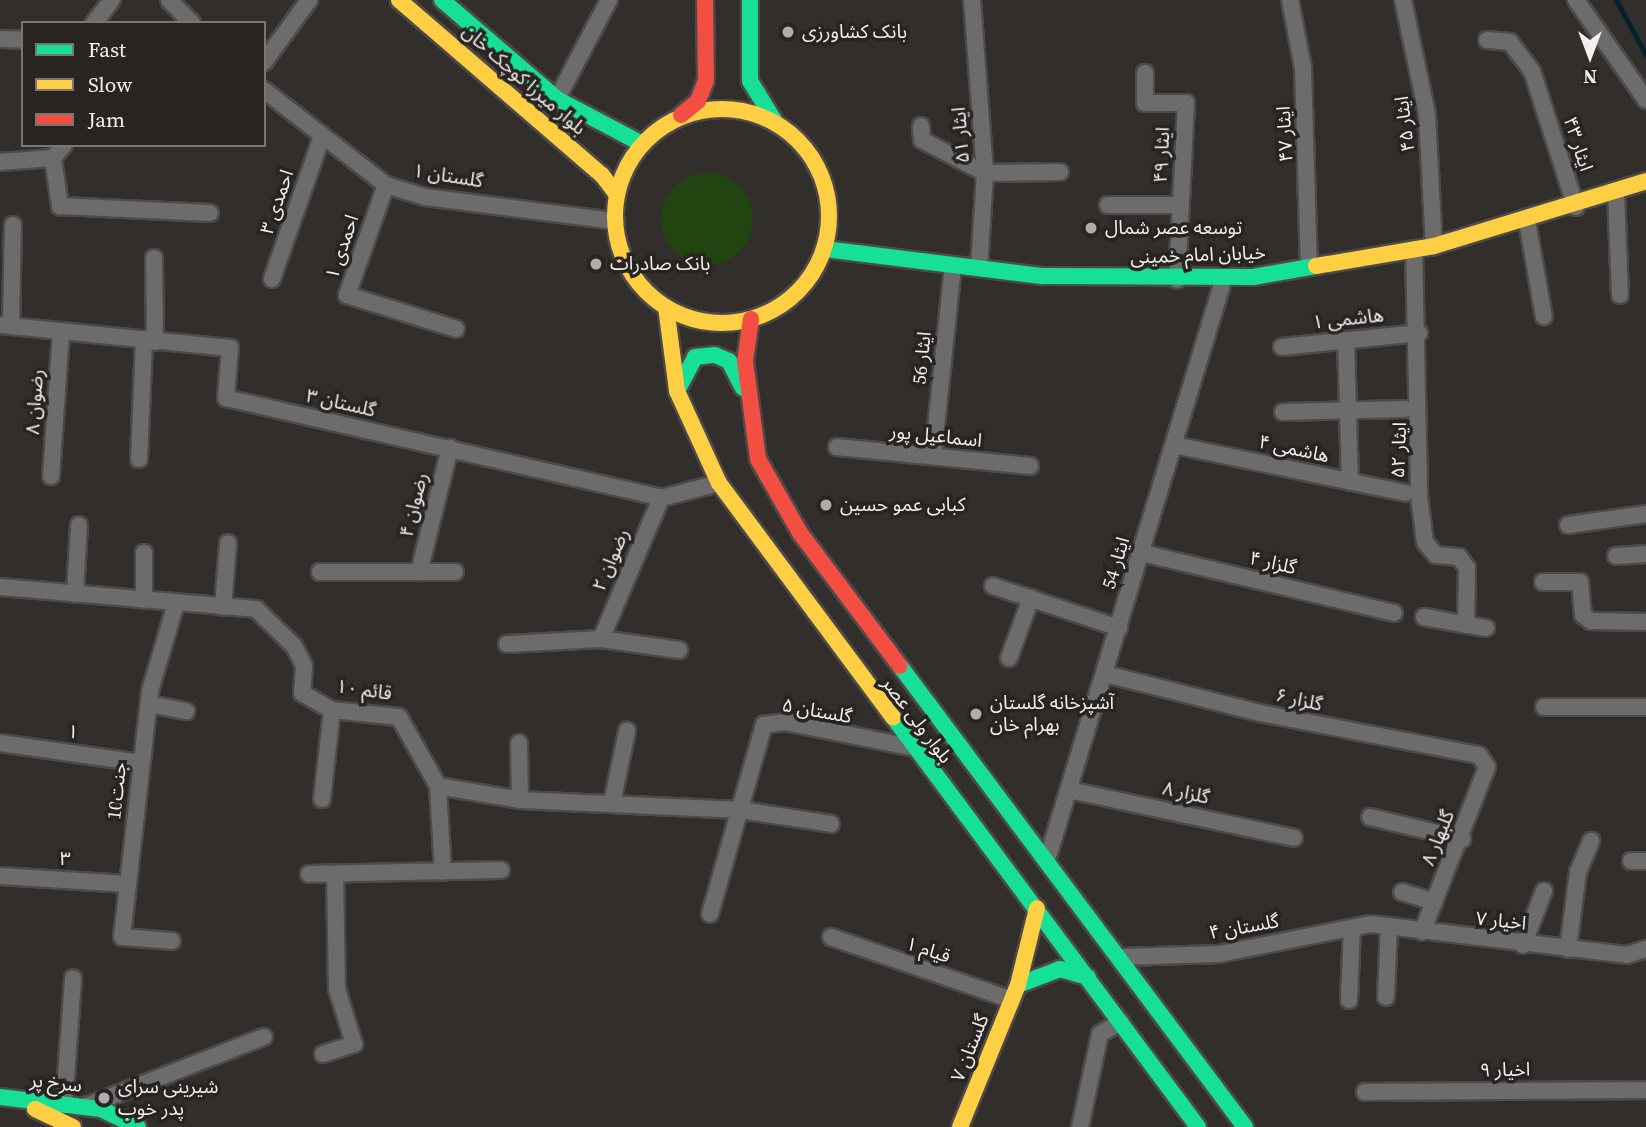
<!DOCTYPE html>
<meta charset="utf-8">
<style>
body{margin:0}
#map{position:relative;width:1646px;height:1127px;overflow:hidden;background:#312e2c;font-family:"Source Serif 4","Noto Sans Arabic",serif}
div>[style]{position:absolute}
[style*='--x']{left:calc(var(--x)*1px);top:calc(var(--y)*1px);width:calc(var(--w)*1px);rotate:calc(var(--a)*1deg)}
.green>*{inset:0;background:#214410}
.round{border-radius:50%}
.stream>*{height:5px;margin:-2.5px;padding:0 2.5px;transform-origin:2.5px;border-radius:2.5px;background:#04212c}
.roads{filter:drop-shadow(2px 0 #4d4a49) drop-shadow(-2px 0 #4d4a49) drop-shadow(0 2px #4d4a49) drop-shadow(0 -2px #4d4a49)}
.street>*{height:16px;margin:-8px;padding:0 8px;transform-origin:8px;border-radius:8px;background:#6d6c6b}
.fast>*{height:16px;margin:-8px;padding:0 8px;transform-origin:8px;border-radius:8px;background:#16e098}
.slow>*{height:16px;margin:-8px;padding:0 8px;transform-origin:8px;border-radius:8px;background:#ffcf43}
.slow>.ring{margin:-8px;padding:0;box-sizing:content-box;background:none;border:16px solid #ffcf43;border-radius:50%}
.jam>*{height:16px;margin:-8px;padding:0 8px;transform-origin:8px;border-radius:8px;background:#f24e42}
.dots>*{width:19px;height:19px;translate:-50% -50%;box-sizing:border-box;border:4px solid #282422;border-radius:50%}
span{translate:-50% -50%;white-space:nowrap;text-align:center;line-height:1.15;-webkit-text-stroke:7px #282422;paint-order:stroke}
.poi-label{font-size:19px;color:#f3f0ef}
.left{translate:0 -50%;text-align:left}
.street-label{font-size:19px;color:#f3f0ef}
.legend{position:absolute;left:21px;top:21px;width:245px;height:126px;box-sizing:border-box;background:#282422;border:2px solid #797674;margin:0;padding:9px 12px;list-style:none;font-size:21px;color:#f3f0ef}
.legend li{display:flex;align-items:center;gap:14px;height:35px}
.legend b{width:35px;border:2px solid #797674}
.north{position:absolute;left:1555px;top:21px;width:70px;height:70px;-webkit-text-stroke:5px #282422;paint-order:stroke;rotate:180deg;font-size:19px;font-weight:700;line-height:28px;text-align:center;color:#f3f0ef}
.north::after{content:'';display:block;margin:auto;width:24px;height:32px;background:#f3f0ef;clip-path:polygon(50% 0,100% 100%,50% 72%,0 100%)}
</style>
<div id="map">
<div class="green">
<i class="round" style="left:661px;top:173px;width:92px;height:92px"></i>
</div>
<div class="stream">
<i style="--x:1616;--y:0;--w:63;--a:61.4"></i>
</div>
<div class="roads">
<div class="street">
<i style="--x:169;--y:0;--w:33;--a:45"></i>
<i style="--x:972;--y:0;--w:173;--a:85.7"></i>
<i style="--x:985;--y:173;--w:95;--a:93.6"></i>
<i style="--x:1290;--y:0;--w:69;--a:79.2"></i>
<i style="--x:1303;--y:68;--w:199;--a:88.3"></i>
<i style="--x:1403;--y:0;--w:116;--a:78.1"></i>
<i style="--x:1427;--y:114;--w:132;--a:87"></i>
<i style="--x:1576;--y:0;--w:122;--a:55"></i>
<i style="--x:94;--y:23;--w:29;--a:-52"></i>
<i style="--x:0;--y:39;--w:23;--a:2"></i>
<i style="--x:1487;--y:40;--w:23;--a:5"></i>
<i style="--x:1510;--y:42;--w:36;--a:53"></i>
<i style="--x:1532;--y:71;--w:143;--a:72.1"></i>
<i style="--x:264;--y:62;--w:77;--a:-54"></i>
<i style="--x:1145;--y:73;--w:30;--a:90"></i>
<i style="--x:1145;--y:103;--w:41;--a:0"></i>
<i style="--x:1186;--y:103;--w:177;--a:92.9"></i>
<i style="--x:264;--y:90;--w:155;--a:37.9"></i>
<i style="--x:386;--y:185;--w:41;--a:17.1"></i>
<i style="--x:425;--y:197;--w:192;--a:7.2"></i>
<i style="--x:557;--y:99;--w:112;--a:-62.3"></i>
<i style="--x:921;--y:126;--w:14;--a:86"></i>
<i style="--x:922;--y:140;--w:71;--a:27.6"></i>
<i style="--x:985;--y:173;--w:75;--a:-0.8"></i>
<i style="--x:53;--y:158;--w:49;--a:81.7"></i>
<i style="--x:60;--y:206;--w:150;--a:2.7"></i>
<i style="--x:0;--y:162;--w:53;--a:-4.3"></i>
<i style="--x:53;--y:158;--w:17;--a:-50"></i>
<i style="--x:386;--y:185;--w:117;--a:109.5"></i>
<i style="--x:347;--y:295;--w:114;--a:17.3"></i>
<i style="--x:1616;--y:192;--w:103;--a:87.8"></i>
<i style="--x:1108;--y:205;--w:72;--a:0"></i>
<i style="--x:1527;--y:221;--w:97;--a:80"></i>
<i style="--x:1414;--y:249;--w:247;--a:88.8"></i>
<i style="--x:1419;--y:496;--w:46;--a:82.6"></i>
<i style="--x:1425;--y:542;--w:17;--a:50"></i>
<i style="--x:1436;--y:555;--w:23;--a:5"></i>
<i style="--x:1459;--y:557;--w:14;--a:54"></i>
<i style="--x:1467;--y:568;--w:57;--a:91"></i>
<i style="--x:154;--y:258;--w:84;--a:89.3"></i>
<i style="--x:272;--y:279;--w:148;--a:-70.7"></i>
<i style="--x:0;--y:325;--w:231;--a:5.7"></i>
<i style="--x:230;--y:348;--w:50;--a:94.6"></i>
<i style="--x:226;--y:398;--w:446;--a:12.9"></i>
<i style="--x:661;--y:498;--w:60;--a:-14.5"></i>
<i style="--x:11;--y:326;--w:101;--a:-88.9"></i>
<i style="--x:1346;--y:340;--w:142;--a:88.4"></i>
<i style="--x:1282;--y:347;--w:138;--a:-5.8"></i>
<i style="--x:1283;--y:412;--w:122;--a:-1.4"></i>
<i style="--x:1174;--y:445;--w:236;--a:11.7"></i>
<i style="--x:837;--y:447;--w:194;--a:5.6"></i>
<i style="--x:933;--y:456;--w:192;--a:-84"></i>
<i style="--x:139;--y:459;--w:119;--a:-87.6"></i>
<i style="--x:51;--y:476;--w:144;--a:-86"></i>
<i style="--x:1568;--y:525;--w:79;--a:-8"></i>
<i style="--x:1142;--y:553;--w:259;--a:13.4"></i>
<i style="--x:1616;--y:556;--w:30;--a:-4"></i>
<i style="--x:320;--y:572;--w:135;--a:0"></i>
<i style="--x:419;--y:572;--w:128;--a:-76"></i>
<i style="--x:1543;--y:582;--w:37;--a:0"></i>
<i style="--x:1580;--y:582;--w:33;--a:85"></i>
<i style="--x:1583;--y:615;--w:10;--a:37"></i>
<i style="--x:1591;--y:621;--w:55;--a:1"></i>
<i style="--x:993;--y:586;--w:133;--a:18.4"></i>
<i style="--x:0;--y:587;--w:257;--a:4.9"></i>
<i style="--x:256;--y:609;--w:53;--a:44.2"></i>
<i style="--x:294;--y:646;--w:22;--a:63"></i>
<i style="--x:304;--y:666;--w:27;--a:94"></i>
<i style="--x:302;--y:693;--w:34;--a:30"></i>
<i style="--x:332;--y:710;--w:67;--a:6"></i>
<i style="--x:399;--y:717;--w:79;--a:60.5"></i>
<i style="--x:438;--y:786;--w:83;--a:9.7"></i>
<i style="--x:520;--y:800;--w:221;--a:2.6"></i>
<i style="--x:741;--y:810;--w:91;--a:8.8"></i>
<i style="--x:75;--y:594;--w:69;--a:-86.7"></i>
<i style="--x:144;--y:600;--w:47;--a:-90"></i>
<i style="--x:223;--y:607;--w:64;--a:-85.5"></i>
<i style="--x:1424;--y:617;--w:63;--a:10.1"></i>
<i style="--x:601;--y:639;--w:153;--a:-66.9"></i>
<i style="--x:507;--y:644;--w:94;--a:-3"></i>
<i style="--x:601;--y:639;--w:79;--a:8"></i>
<i style="--x:1009;--y:658;--w:64;--a:-69.9"></i>
<i style="--x:1105;--y:674;--w:160;--a:14.1"></i>
<i style="--x:1260;--y:713;--w:223;--a:10.9"></i>
<i style="--x:1479;--y:755;--w:14;--a:56"></i>
<i style="--x:1487;--y:767;--w:177;--a:111.5"></i>
<i style="--x:149;--y:704;--w:38;--a:11"></i>
<i style="--x:1544;--y:707;--w:102;--a:0"></i>
<i style="--x:0;--y:743;--w:142;--a:8.1"></i>
<i style="--x:519;--y:743;--w:57;--a:89"></i>
<i style="--x:438;--y:786;--w:86;--a:86.7"></i>
<i style="--x:1069;--y:790;--w:230;--a:12"></i>
<i style="--x:322;--y:799;--w:90;--a:-83.6"></i>
<i style="--x:612;--y:803;--w:74;--a:-78.2"></i>
<i style="--x:1370;--y:817;--w:95;--a:13.4"></i>
<i style="--x:1047;--y:860;--w:608;--a:-73.08"></i>
<i style="--x:1631;--y:861;--w:15;--a:0"></i>
<i style="--x:309;--y:874;--w:192;--a:-1.2"></i>
<i style="--x:0;--y:876;--w:128;--a:3.6"></i>
<i style="--x:1402;--y:892;--w:34;--a:17"></i>
<i style="--x:710;--y:914;--w:197;--a:-74.1"></i>
<i style="--x:764;--y:725;--w:21;--a:-8"></i>
<i style="--x:785;--y:722;--w:127;--a:11.3"></i>
<i style="--x:831;--y:937;--w:192;--a:19.2"></i>
<i style="--x:172;--y:941;--w:50;--a:-175.4"></i>
<i style="--x:122;--y:937;--w:248;--a:-83.5"></i>
<i style="--x:150;--y:691;--w:92;--a:-73.5"></i>
<i style="--x:1523;--y:945;--w:58;--a:-68.7"></i>
<i style="--x:1568;--y:949;--w:78;--a:-82.6"></i>
<i style="--x:1578;--y:872;--w:34;--a:-67"></i>
<i style="--x:1122;--y:957;--w:97;--a:-1.8"></i>
<i style="--x:1219;--y:954;--w:155;--a:-11.2"></i>
<i style="--x:1371;--y:924;--w:258;--a:6.9"></i>
<i style="--x:1627;--y:955;--w:20;--a:-18"></i>
<i style="--x:1386;--y:997;--w:71;--a:-87.6"></i>
<i style="--x:1349;--y:1000;--w:72;--a:-87.6"></i>
<i style="--x:323;--y:1054;--w:33;--a:-18"></i>
<i style="--x:354;--y:1044;--w:58;--a:-107.2"></i>
<i style="--x:337;--y:989;--w:115;--a:-91"></i>
<i style="--x:1365;--y:1092;--w:281;--a:-0.4"></i>
<i style="--x:64;--y:1105;--w:127;--a:-85.9"></i>
<i style="--x:84;--y:1107;--w:193;--a:-21.3"></i>
<i style="--x:1080;--y:1127;--w:95;--a:-77.9"></i>
<i style="--x:1100;--y:1034;--w:24;--a:-30"></i>
</div>
<div class="fast">
<i style="--x:442;--y:0;--w:152;--a:40.7"></i>
<i style="--x:557;--y:99;--w:96;--a:27.9"></i>
<i style="--x:750;--y:0;--w:81;--a:90"></i>
<i style="--x:750;--y:81;--w:46;--a:58.4"></i>
<i style="--x:825;--y:249;--w:220;--a:7.1"></i>
<i style="--x:1043;--y:276;--w:210;--a:0.3"></i>
<i style="--x:1253;--y:277;--w:64;--a:-9.9"></i>
<i style="--x:677;--y:391;--w:38;--a:-62"></i>
<i style="--x:695;--y:357;--w:20;--a:-6"></i>
<i style="--x:715;--y:355;--w:15;--a:23"></i>
<i style="--x:729;--y:361;--w:30;--a:63"></i>
<i style="--x:900;--y:666;--w:576;--a:53.19"></i>
<i style="--x:893;--y:717;--w:511;--a:53.35"></i>
<i style="--x:1018;--y:985;--w:45;--a:-20.9"></i>
<i style="--x:1060;--y:969;--w:29;--a:16"></i>
<i style="--x:0;--y:1097;--w:102;--a:6.8"></i>
<i style="--x:101;--y:1109;--w:41;--a:25.9"></i>
</div>
<div class="slow">
<i style="--x:399;--y:0;--w:268;--a:40.8"></i>
<i style="--x:602;--y:175;--w:25;--a:53"></i>
<i class="ring" style="left:615px;top:109px;width:198px;height:198px"></i>
<i style="--x:1316;--y:266;--w:120;--a:-9.6"></i>
<i style="--x:1434;--y:246;--w:222;--a:-17"></i>
<i style="--x:666;--y:307;--w:85;--a:82.5"></i>
<i style="--x:677;--y:391;--w:101;--a:65.5"></i>
<i style="--x:719;--y:483;--w:292;--a:53.4"></i>
<i style="--x:35;--y:1109;--w:42;--a:25.3"></i>
<i style="--x:960;--y:1127;--w:153;--a:-67.8"></i>
<i style="--x:1018;--y:985;--w:79;--a:-76.1"></i>
</div>
<div class="jam">
<i style="--x:681;--y:115;--w:22;--a:-39"></i>
<i style="--x:698;--y:101;--w:22;--a:-69"></i>
<i style="--x:706;--y:80;--w:80;--a:-90.7"></i>
<i style="--x:751;--y:319;--w:42;--a:98.1"></i>
<i style="--x:745;--y:361;--w:99;--a:82.4"></i>
<i style="--x:758;--y:459;--w:85;--a:60.4"></i>
<i style="--x:800;--y:533;--w:166;--a:53.1"></i>
</div>
</div>
<div class="dots">
<i style="left:788px;top:32px;background:#afacab"></i>
<i style="left:1091px;top:228px;background:#afacab"></i>
<i style="left:596px;top:264px;background:#afacab"></i>
<i style="left:826px;top:505px;background:#afacab"></i>
<i style="left:976px;top:714px;background:#afacab"></i>
<i style="left:104px;top:1098px;background:#afacab"></i>
</div>
<div class="poi-label">
<span class="left" style="left:802px;top:32px">بانک کشاورزی</span>
<span class="left" style="left:1105px;top:228px">توسعه عصر شمال</span>
<span class="left" style="left:610px;top:264px">بانک صادرات</span>
<span class="left" style="left:840px;top:505px">کبابی عمو حسین</span>
<span class="left" style="left:990px;top:714px">آشپزخانه گلستان<br>بهرام خان</span>
<span class="left" style="left:118px;top:1098px">شیرینی سرای<br>پدر خوب</span>
</div>
<div class="street-label">
<span style="left:524px;top:80px;rotate:41deg">بلوار میرزا کوچک خان</span>
<span style="left:1405px;top:124px;rotate:-97deg">ایثار ۴۵</span>
<span style="left:1285px;top:134px;rotate:-93deg">ایثار ۴۷</span>
<span style="left:961px;top:135px;rotate:-94deg">ایثار ۵۱</span>
<span style="left:1578px;top:144px;rotate:72deg">ایثار ۴۳</span>
<span style="left:1162px;top:155px;rotate:-87deg">ایثار ۴۹</span>
<span style="left:448px;top:176px;rotate:9deg">گلستان ۱</span>
<span style="left:277px;top:202px;rotate:-71deg">احمدی ۳</span>
<span style="left:342px;top:247px;rotate:-71deg">احمدی ۱</span>
<span style="left:1198px;top:255px;rotate:-2deg">خیابان امام خمینی</span>
<span style="left:1348px;top:319px;rotate:-6deg">هاشمی ۱</span>
<span style="left:922px;top:358px;rotate:-84deg">ایثار 56</span>
<span style="left:35px;top:402px;rotate:-86deg">رضوان ۸</span>
<span style="left:341px;top:403px;rotate:13deg">گلستان ۳</span>
<span style="left:936px;top:436px;rotate:6deg">اسماعیل پور</span>
<span style="left:1294px;top:449px;rotate:12deg">هاشمی ۴</span>
<span style="left:1399px;top:450px;rotate:-88deg">ایثار ۵۲</span>
<span style="left:414px;top:505px;rotate:-76deg">رضوان ۴</span>
<span style="left:611px;top:560px;rotate:-67deg">رضوان ۲</span>
<span style="left:1116px;top:563px;rotate:-73deg">ایثار 54</span>
<span style="left:1273px;top:563px;rotate:13deg">گلزار ۴</span>
<span style="left:364px;top:690px;rotate:8deg">قائم ۱۰</span>
<span style="left:1299px;top:700px;rotate:12deg">گلزار ۶</span>
<span style="left:817px;top:711px;rotate:10deg">گلستان ۵</span>
<span style="left:917px;top:720px;rotate:53deg">بلوار ولی عصر</span>
<span style="left:73px;top:732px;rotate:8deg">۱</span>
<span style="left:117px;top:791px;rotate:-84deg">جنت10</span>
<span style="left:1186px;top:793px;rotate:12deg">گلزار ۸</span>
<span style="left:1438px;top:838px;rotate:-68deg">گلبهار ۸</span>
<span style="left:65px;top:859px;rotate:4deg">۳</span>
<span style="left:1501px;top:921px;rotate:6deg">اخیار ۷</span>
<span style="left:1244px;top:927px;rotate:-10deg">گلستان ۴</span>
<span style="left:928px;top:950px;rotate:18deg">قیام ۱</span>
<span style="left:970px;top:1048px;rotate:-68deg">گلستان ۷</span>
<span style="left:1505px;top:1070px">اخیار ۹</span>
<span style="left:56px;top:1083px;rotate:6deg">سرخ پر</span>
</div>
<ul class="legend">
<li><b style="height:9px;background:#16e098"></b>Fast</li>
<li><b style="height:9px;background:#ffcf43"></b>Slow</li>
<li><b style="height:9px;background:#f24e42"></b>Jam</li>
</ul>
<div class="north">N</div>
</div>
